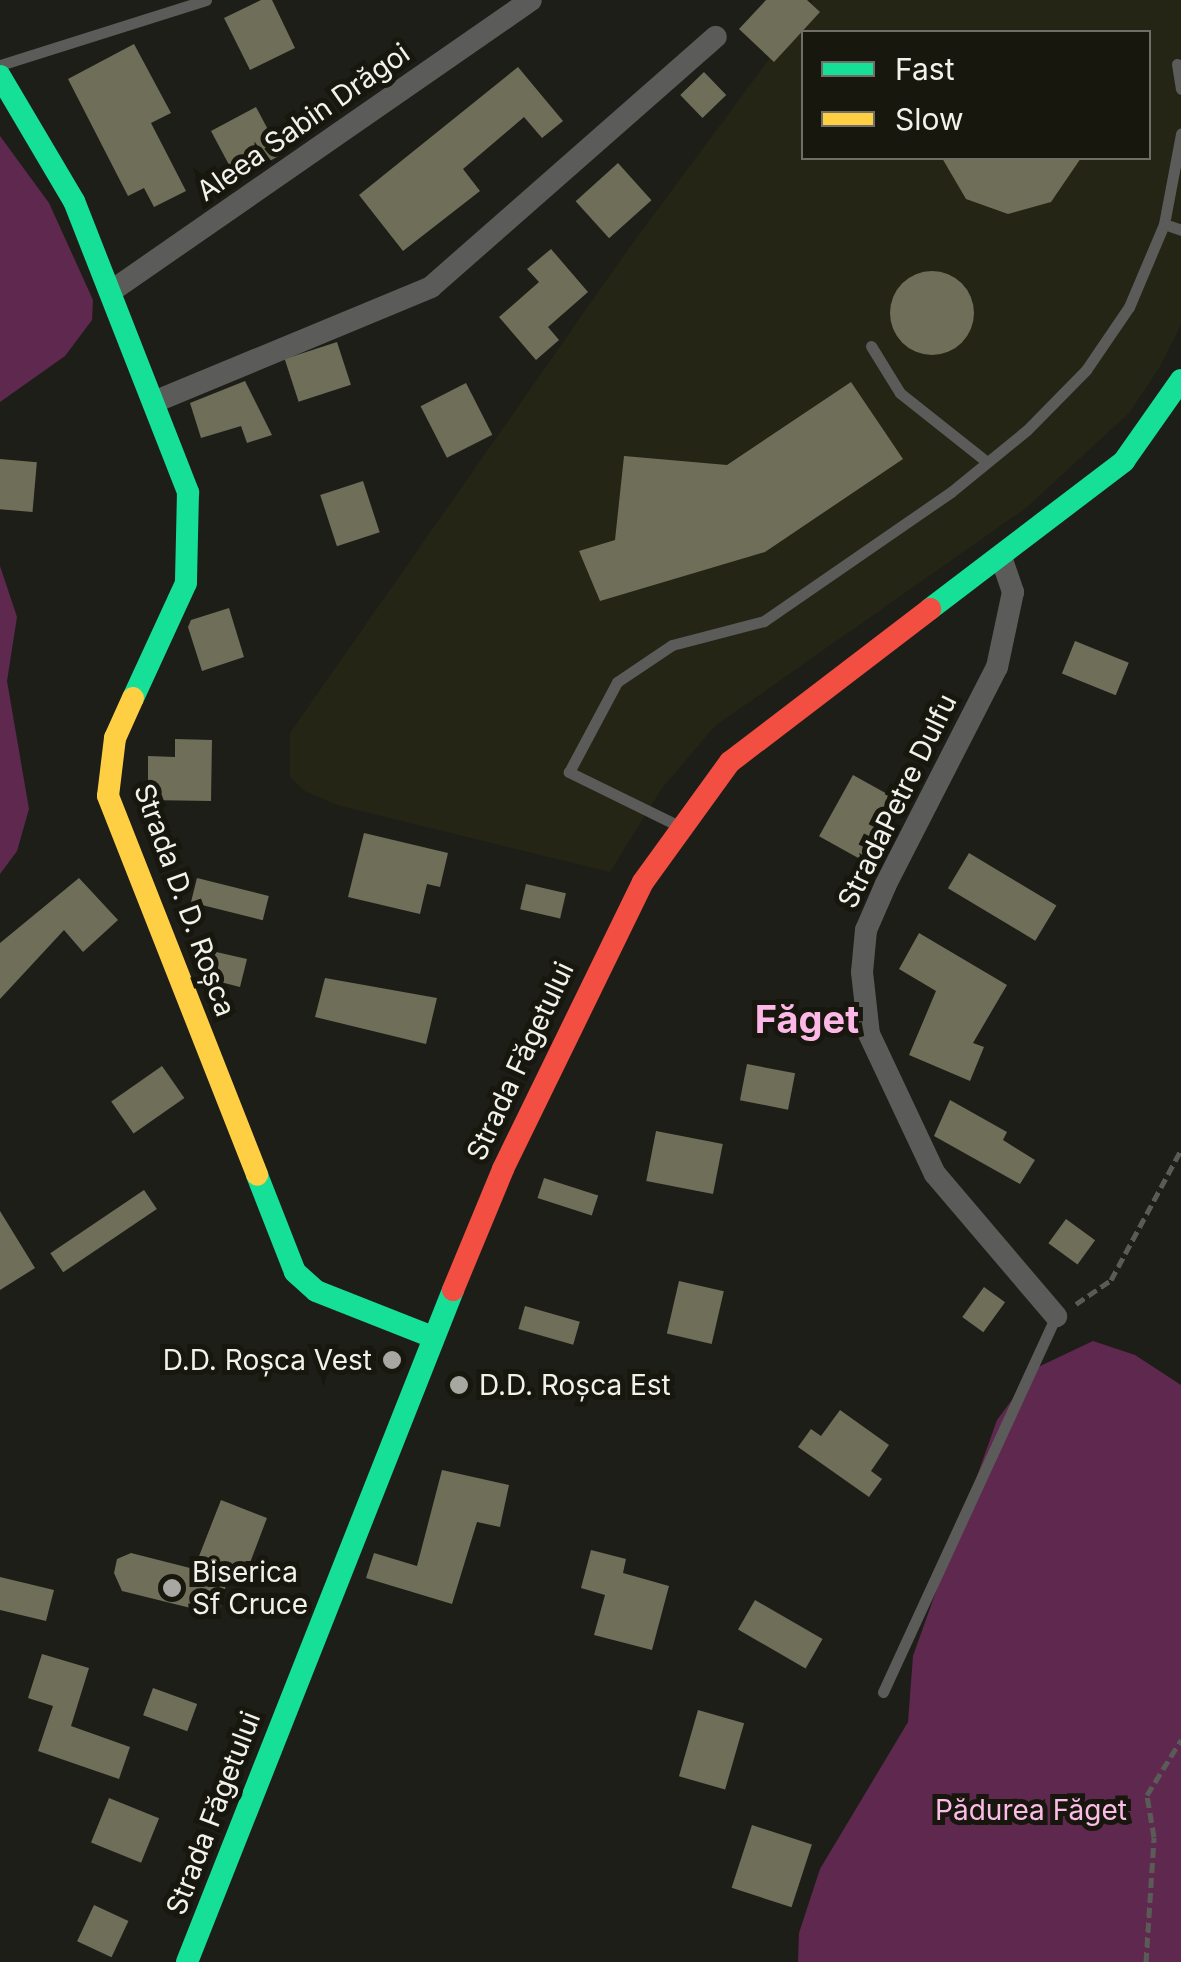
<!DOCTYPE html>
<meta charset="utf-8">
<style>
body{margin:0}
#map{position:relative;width:1181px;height:1962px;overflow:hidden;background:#1e1e19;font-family:Inter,sans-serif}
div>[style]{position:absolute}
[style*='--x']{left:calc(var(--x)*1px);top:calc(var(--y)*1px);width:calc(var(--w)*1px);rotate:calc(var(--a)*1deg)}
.built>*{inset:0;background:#252516}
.green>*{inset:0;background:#5f284f}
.building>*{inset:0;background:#6f6e58;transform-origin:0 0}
.round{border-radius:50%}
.path>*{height:5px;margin-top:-2.5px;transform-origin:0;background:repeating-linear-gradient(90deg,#5a5a57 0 10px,transparent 0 15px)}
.lane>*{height:11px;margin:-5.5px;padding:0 5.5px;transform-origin:5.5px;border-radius:5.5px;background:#5b5b5a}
.street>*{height:22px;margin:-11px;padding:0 11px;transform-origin:11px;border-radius:11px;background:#5b5b5a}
.fast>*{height:22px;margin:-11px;padding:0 11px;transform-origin:11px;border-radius:11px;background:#16e098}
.slow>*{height:22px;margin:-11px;padding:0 11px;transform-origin:11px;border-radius:11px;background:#ffcf43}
.jam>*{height:22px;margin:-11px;padding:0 11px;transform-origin:11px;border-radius:11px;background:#f24e42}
.dots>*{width:28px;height:28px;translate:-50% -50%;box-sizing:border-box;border:5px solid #17170e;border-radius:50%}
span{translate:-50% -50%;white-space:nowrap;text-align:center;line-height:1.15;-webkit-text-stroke:10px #17170e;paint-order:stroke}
.street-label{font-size:28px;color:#f2f2ec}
.poi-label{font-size:28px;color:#f2f2ec}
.right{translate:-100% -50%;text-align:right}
.left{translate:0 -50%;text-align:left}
.park-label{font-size:28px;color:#fdbce7}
.district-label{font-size:38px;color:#feb8e7;font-weight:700}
.legend{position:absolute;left:801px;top:30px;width:350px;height:130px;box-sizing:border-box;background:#17170e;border:2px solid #6f6f67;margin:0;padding:12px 18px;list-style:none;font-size:30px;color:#f2f2ec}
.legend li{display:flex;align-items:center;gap:20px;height:50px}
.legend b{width:50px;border:2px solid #6f6f67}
</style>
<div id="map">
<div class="built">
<i style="clip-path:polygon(evenodd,813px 0,1181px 0,1181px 325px,1159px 368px,1129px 413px,1026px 508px,715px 726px,662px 788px,610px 872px,337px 805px,305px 791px,290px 777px,290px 733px,624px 255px,813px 0,804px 32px,1148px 32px,1148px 158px,804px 158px,804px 32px)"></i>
</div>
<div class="green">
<i style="clip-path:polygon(0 136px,49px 203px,93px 300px,92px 320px,65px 356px,0 402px)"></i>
<i style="clip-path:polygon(0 566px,17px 617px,7px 681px,29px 809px,17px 851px,0 874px)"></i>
<i style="clip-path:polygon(1093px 1341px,1135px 1355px,1181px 1385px,1181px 1962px,798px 1962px,799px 1933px,820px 1869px,908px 1722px,913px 1656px,997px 1420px,1036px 1368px)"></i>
</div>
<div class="building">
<i style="clip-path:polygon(261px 0,272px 0,295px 48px,250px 70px,224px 18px)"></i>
<i style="clip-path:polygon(766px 0,807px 0,820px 12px,774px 62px,739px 29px)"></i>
<i style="clip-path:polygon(134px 44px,171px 113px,151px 123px,186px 191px,154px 207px,144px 188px,128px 196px,68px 79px)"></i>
<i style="clip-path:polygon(518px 67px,563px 121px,542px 138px,524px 117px,463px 169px,480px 191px,403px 251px,359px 195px)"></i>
<i style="left:704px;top:72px;width:32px;height:33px;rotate:46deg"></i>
<i style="left:256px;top:107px;width:54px;height:51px;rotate:62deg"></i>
<i style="clip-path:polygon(942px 158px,1081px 158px,1051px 202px,1008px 214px,966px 199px)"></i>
<i style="left:618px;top:163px;width:50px;height:57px;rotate:48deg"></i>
<i style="clip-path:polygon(551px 249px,588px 292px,548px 327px,559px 340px,536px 360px,499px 317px,539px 282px,527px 269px)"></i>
<i class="round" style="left:890px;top:271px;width:84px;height:84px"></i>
<i style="left:337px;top:342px;width:45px;height:55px;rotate:72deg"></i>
<i style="clip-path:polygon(245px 381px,272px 435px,247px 443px,241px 426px,201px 438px,190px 403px)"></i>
<i style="clip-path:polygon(851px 382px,903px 459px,765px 552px,600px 601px,579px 551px,615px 540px,624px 456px,727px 465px)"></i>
<i style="left:466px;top:383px;width:58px;height:51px;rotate:63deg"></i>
<i style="left:0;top:459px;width:37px;height:50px;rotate:5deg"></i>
<i style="left:363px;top:481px;width:54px;height:45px;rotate:72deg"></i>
<i style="clip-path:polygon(229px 608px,244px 657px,202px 671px,188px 627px,191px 620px)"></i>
<i style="left:1075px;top:641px;width:58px;height:35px;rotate:22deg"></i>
<i style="clip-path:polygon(175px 739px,212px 740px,211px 801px,148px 800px,148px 756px,175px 757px)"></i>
<i style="left:853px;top:775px;width:53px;height:70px;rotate:29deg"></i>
<i style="clip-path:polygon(364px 833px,448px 853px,440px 887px,427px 884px,420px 914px,348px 897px)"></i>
<i style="left:969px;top:853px;width:102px;height:41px;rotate:31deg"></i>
<i style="clip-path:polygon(79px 878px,118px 920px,83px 952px,64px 930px,0 999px,0 943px)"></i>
<i style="left:197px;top:878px;width:74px;height:25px;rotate:14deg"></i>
<i style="left:526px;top:884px;width:41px;height:26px;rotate:13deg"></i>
<i style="clip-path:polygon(919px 933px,1007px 985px,973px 1043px,984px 1047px,970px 1081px,909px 1055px,936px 991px,899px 969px)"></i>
<i style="clip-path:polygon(203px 949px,247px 959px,240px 987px,201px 977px)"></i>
<i style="clip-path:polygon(325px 978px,437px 998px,426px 1044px,315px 1017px)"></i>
<i style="left:747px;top:1064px;width:49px;height:37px;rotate:11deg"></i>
<i style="left:162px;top:1066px;width:39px;height:62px;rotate:55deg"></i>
<i style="clip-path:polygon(950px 1100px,1007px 1132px,1003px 1140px,1035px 1160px,1020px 1184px,934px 1136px)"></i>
<i style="left:656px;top:1131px;width:68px;height:51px;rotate:11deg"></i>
<i style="left:544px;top:1178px;width:57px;height:21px;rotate:18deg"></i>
<i style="left:144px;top:1190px;width:23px;height:113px;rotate:56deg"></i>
<i style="clip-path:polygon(0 1211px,35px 1268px,0 1290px)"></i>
<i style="left:1066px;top:1219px;width:36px;height:30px;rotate:36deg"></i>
<i style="left:679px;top:1281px;width:46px;height:54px;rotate:13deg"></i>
<i style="left:984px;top:1287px;width:26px;height:37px;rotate:36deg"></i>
<i style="left:525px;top:1306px;width:57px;height:24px;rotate:16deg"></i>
<i style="clip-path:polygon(840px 1410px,889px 1445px,871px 1471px,882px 1479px,869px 1497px,798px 1447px,811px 1429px,821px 1436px)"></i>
<i style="clip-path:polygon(442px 1470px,509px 1485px,500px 1527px,477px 1522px,452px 1604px,366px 1578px,374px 1553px,417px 1566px)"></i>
<i style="clip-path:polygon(221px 1500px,267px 1518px,243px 1581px,228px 1576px,219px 1615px,122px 1591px,114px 1573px,117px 1559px,131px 1553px,194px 1569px)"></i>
<i style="clip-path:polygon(591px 1550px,626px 1559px,623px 1573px,669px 1586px,652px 1650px,594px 1635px,605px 1595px,581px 1588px)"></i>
<i style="clip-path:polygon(0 1577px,54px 1590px,46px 1621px,0 1610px)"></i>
<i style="left:755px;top:1600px;width:78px;height:34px;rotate:30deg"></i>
<i style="clip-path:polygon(42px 1654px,89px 1668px,71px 1726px,130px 1747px,119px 1779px,38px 1751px,53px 1706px,28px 1698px)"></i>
<i style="left:153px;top:1688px;width:47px;height:29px;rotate:20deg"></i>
<i style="left:698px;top:1710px;width:48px;height:69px;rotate:16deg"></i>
<i style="left:109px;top:1798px;width:54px;height:48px;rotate:22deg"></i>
<i style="left:752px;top:1825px;width:63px;height:66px;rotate:18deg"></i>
<i style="left:94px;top:1905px;width:38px;height:40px;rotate:25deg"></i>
</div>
<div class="path">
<i style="--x:1076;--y:1304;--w:42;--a:-34.4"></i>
<i style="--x:1111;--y:1280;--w:148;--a:-61.7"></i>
<i style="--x:1146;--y:1962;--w:125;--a:-86.3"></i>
<i style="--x:1154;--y:1837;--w:43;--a:-99.5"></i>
<i style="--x:1147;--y:1795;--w:65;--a:-58.3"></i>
</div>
<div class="lane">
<i style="--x:1177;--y:64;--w:25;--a:81"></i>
<i style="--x:0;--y:65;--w:216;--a:-17.5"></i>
<i style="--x:1164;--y:224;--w:18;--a:19"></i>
<i style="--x:871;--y:346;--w:55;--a:58.3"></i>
<i style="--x:900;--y:393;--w:111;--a:38.4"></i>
<i style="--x:679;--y:826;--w:123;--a:-153.9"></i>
<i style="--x:569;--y:772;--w:102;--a:-61.9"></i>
<i style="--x:617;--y:682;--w:66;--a:-33.9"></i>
<i style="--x:672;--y:645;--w:95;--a:-14.6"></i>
<i style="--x:764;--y:621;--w:227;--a:-34.6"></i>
<i style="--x:951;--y:492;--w:98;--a:-39.2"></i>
<i style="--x:1027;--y:430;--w:84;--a:-45.5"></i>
<i style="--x:1086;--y:370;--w:76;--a:-55.7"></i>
<i style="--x:1129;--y:307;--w:90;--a:-67.1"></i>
<i style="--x:1164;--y:224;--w:92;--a:-79.3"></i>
<i style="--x:883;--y:1692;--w:414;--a:-65.3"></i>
</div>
<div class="street">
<i style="--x:110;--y:292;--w:512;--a:-34.74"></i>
<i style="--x:154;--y:402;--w:300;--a:-22.5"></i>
<i style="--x:431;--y:287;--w:379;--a:-41.3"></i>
<i style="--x:1002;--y:560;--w:34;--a:71"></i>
<i style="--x:1013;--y:592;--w:77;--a:102"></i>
<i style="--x:997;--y:667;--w:244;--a:117.1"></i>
<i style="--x:886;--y:884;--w:50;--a:113.5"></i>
<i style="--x:866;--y:930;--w:42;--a:95.4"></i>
<i style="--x:862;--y:972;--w:62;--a:83.6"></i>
<i style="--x:869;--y:1034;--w:155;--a:64.8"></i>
<i style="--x:935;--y:1174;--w:187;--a:49.6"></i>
</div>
<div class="fast">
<i style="--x:0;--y:76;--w:145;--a:59.4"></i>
<i style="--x:74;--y:201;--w:313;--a:68.6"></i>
<i style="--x:188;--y:492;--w:91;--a:91.3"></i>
<i style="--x:186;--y:583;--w:127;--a:114.7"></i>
<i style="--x:930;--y:609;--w:244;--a:-37.3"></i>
<i style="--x:1124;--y:461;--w:99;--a:-54.9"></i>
<i style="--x:257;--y:1175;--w:104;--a:68.6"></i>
<i style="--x:295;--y:1272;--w:28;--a:42"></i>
<i style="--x:316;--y:1291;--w:126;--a:21.5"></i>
<i style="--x:187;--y:1962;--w:723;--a:-68.4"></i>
</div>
<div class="slow">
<i style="--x:133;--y:698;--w:44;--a:114.2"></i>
<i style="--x:115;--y:738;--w:58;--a:96.9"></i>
<i style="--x:108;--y:796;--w:407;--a:68.5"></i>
</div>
<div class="jam">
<i style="--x:453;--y:1290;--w:131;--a:-67.5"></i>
<i style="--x:503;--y:1169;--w:319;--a:-64"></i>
<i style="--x:643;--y:882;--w:148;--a:-54.1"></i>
<i style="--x:730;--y:762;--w:252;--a:-37.4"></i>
</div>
<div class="dots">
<i style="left:392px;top:1360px;background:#a8a8a2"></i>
<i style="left:459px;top:1385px;background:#a8a8a2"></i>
<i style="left:172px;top:1588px;background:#a8a8a2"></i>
</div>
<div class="street-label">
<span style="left:303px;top:122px;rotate:-35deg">Aleea Sabin Drăgoi</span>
<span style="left:897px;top:801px;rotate:-64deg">StradaPetre Dulfu</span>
<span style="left:185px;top:900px;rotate:70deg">Strada D. D. Roșca</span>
<span style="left:520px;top:1061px;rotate:-65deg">Strada Făgetului</span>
<span style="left:213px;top:1813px;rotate:-69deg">Strada Făgetului</span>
</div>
<div class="poi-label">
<span class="right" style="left:372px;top:1360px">D.D. Roșca Vest</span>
<span class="left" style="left:479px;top:1385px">D.D. Roșca Est</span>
<span class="left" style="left:192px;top:1588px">Biserica<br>Sf Cruce</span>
</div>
<div class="park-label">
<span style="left:1031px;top:1810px">Pădurea Făget</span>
</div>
<div class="district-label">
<span style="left:807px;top:1020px">Făget</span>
</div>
<ul class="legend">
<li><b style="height:12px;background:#16e098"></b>Fast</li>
<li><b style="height:12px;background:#ffcf43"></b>Slow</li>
</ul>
</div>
